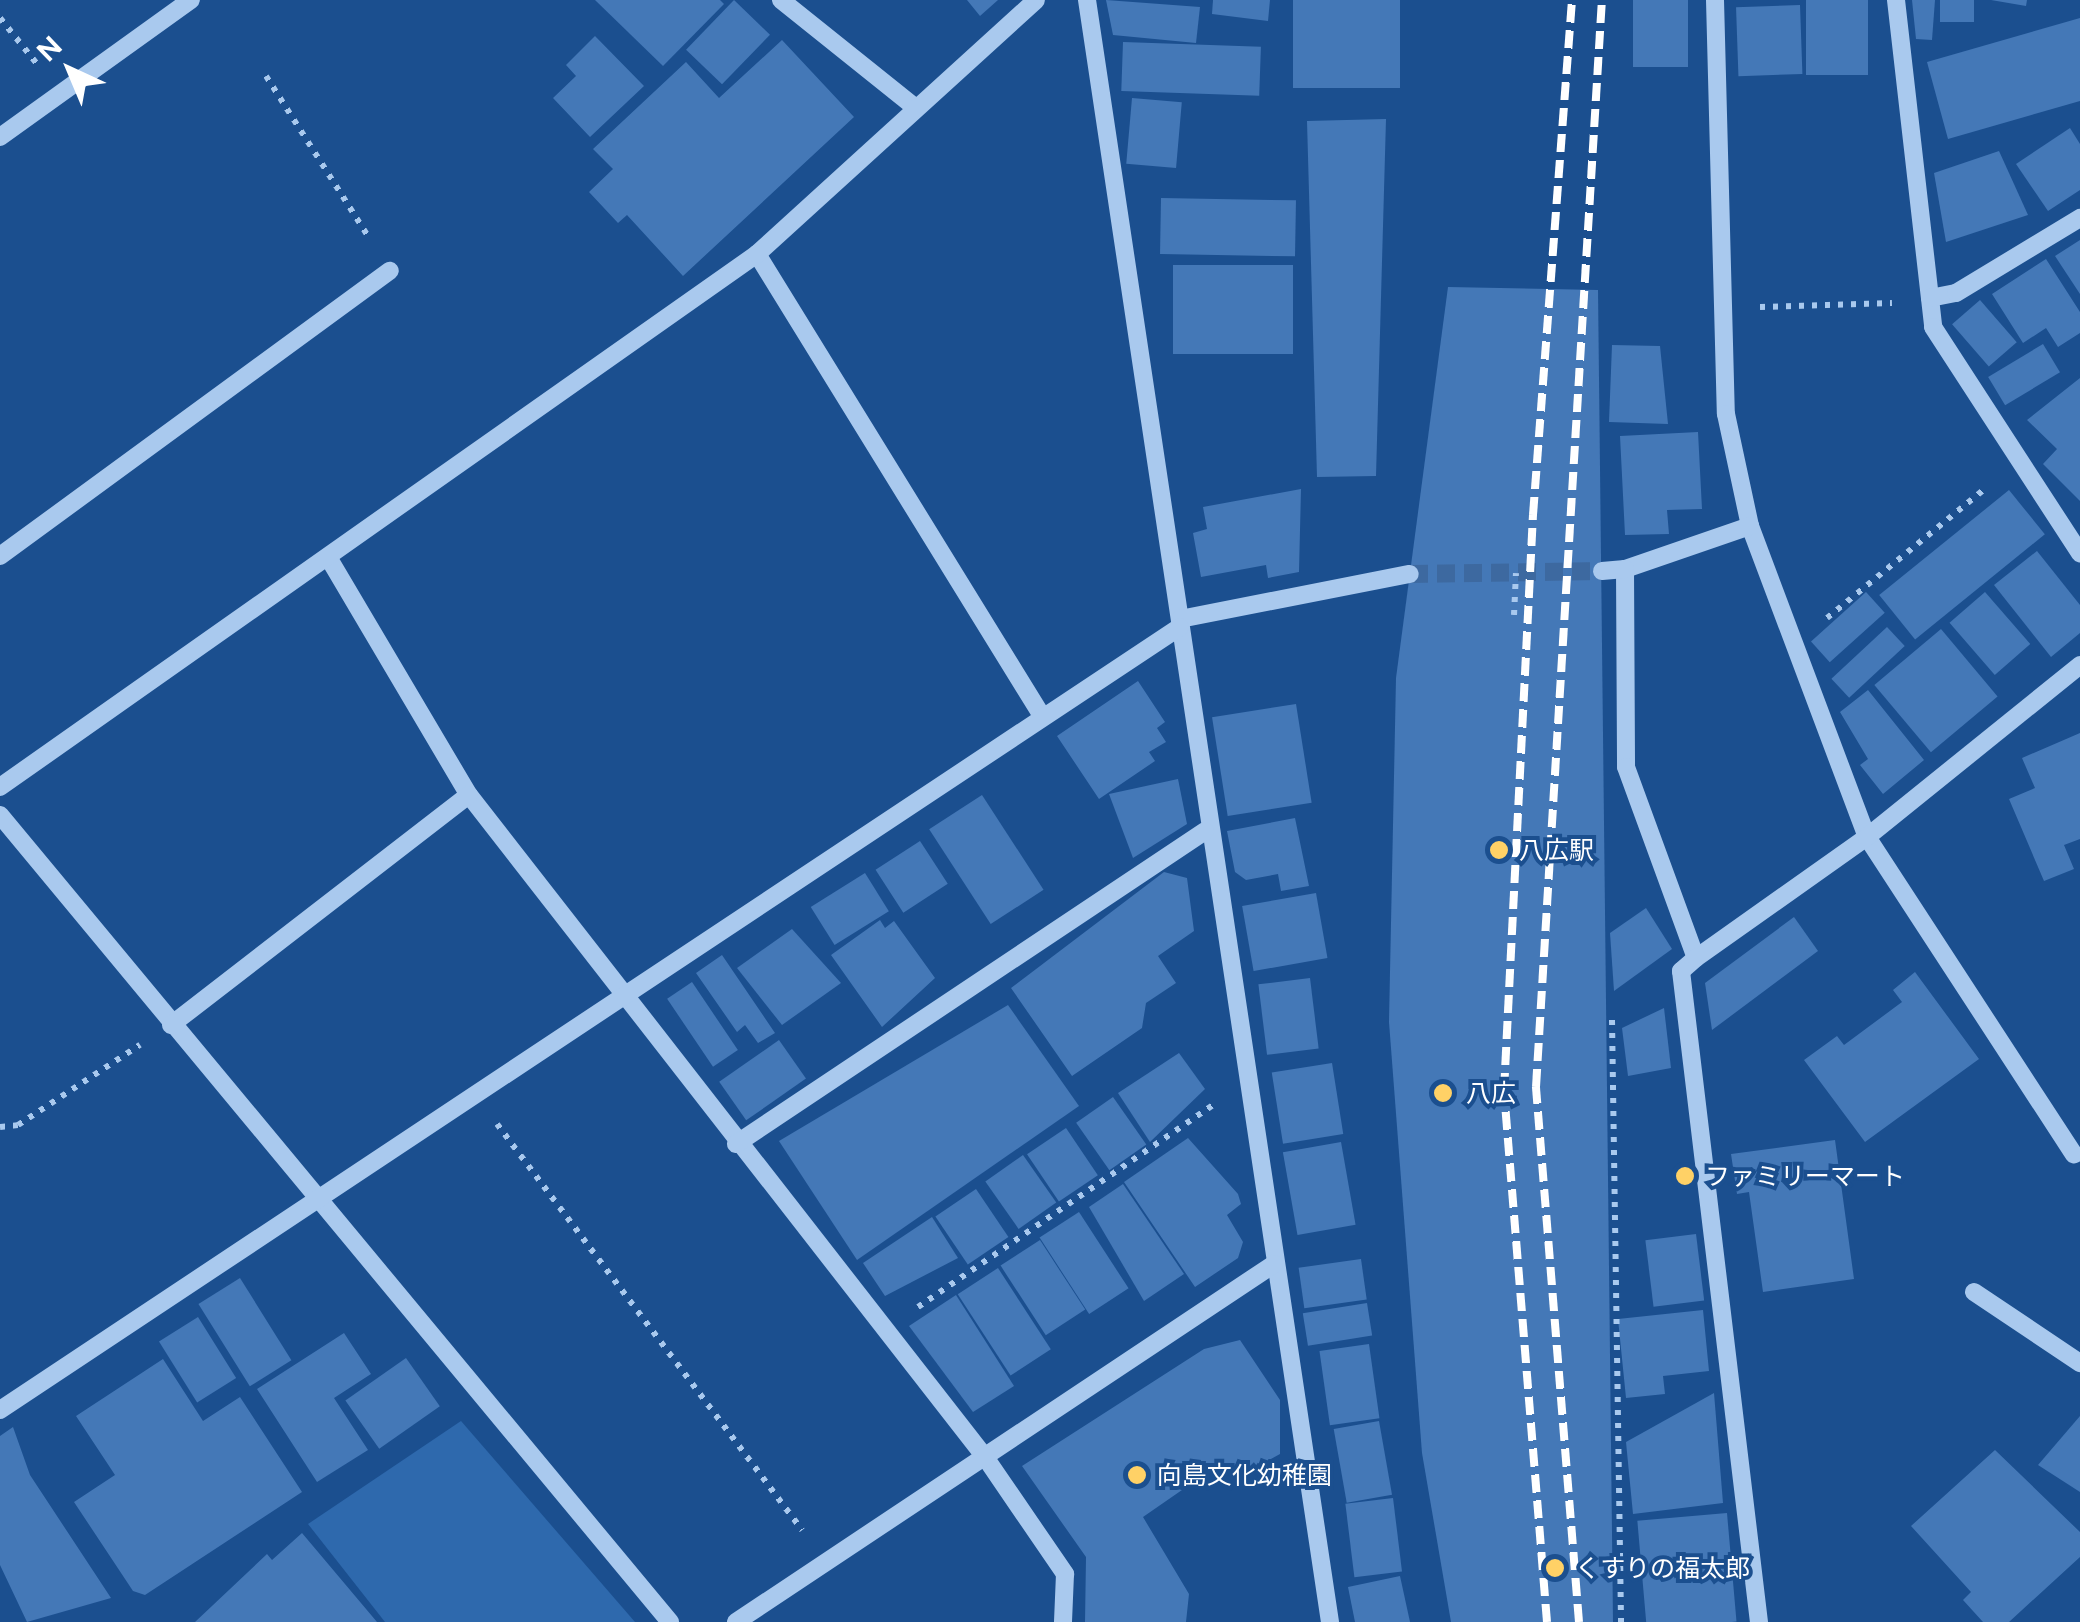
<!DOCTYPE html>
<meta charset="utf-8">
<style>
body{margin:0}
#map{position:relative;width:2080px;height:1622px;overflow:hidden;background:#1b4f8f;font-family:Figtree,"Noto Sans JP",sans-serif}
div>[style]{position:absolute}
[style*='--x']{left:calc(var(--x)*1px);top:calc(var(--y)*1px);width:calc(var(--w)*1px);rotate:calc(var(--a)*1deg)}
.green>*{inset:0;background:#2e69ad}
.building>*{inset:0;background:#4478b7;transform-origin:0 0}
.minor-tunnel>*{height:18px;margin-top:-9px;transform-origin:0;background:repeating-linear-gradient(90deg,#3d69a0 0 18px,transparent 0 27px)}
.path>*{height:6px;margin-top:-3px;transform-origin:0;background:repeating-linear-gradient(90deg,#a9c9ee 0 5px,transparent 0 13px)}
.minor>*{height:18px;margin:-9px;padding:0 9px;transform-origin:9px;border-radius:9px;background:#a9c9ee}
.rail>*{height:8px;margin-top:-4px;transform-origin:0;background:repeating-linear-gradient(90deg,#fff 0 18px,transparent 0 26px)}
.dots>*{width:28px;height:28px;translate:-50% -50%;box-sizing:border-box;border:5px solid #1b4f8f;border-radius:50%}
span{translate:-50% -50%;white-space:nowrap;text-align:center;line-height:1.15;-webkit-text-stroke:8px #1b4f8f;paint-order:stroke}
.poi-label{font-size:25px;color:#fff}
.left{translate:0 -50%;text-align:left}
.north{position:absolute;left:20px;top:20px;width:100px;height:100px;-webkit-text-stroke:8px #1b4f8f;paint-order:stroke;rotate:316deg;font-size:28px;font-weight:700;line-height:40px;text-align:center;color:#fff}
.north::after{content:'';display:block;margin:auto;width:35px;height:45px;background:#fff;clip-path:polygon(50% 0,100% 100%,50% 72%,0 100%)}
</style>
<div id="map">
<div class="green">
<i style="clip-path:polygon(461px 1421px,635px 1622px,385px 1622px,308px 1524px)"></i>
</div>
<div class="building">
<i style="clip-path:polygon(595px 0,720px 0,724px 4px,663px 66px)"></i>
<i style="left:734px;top:0;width:50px;height:69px;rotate:44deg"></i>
<i style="clip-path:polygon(967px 0,998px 0,980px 16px)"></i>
<i style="clip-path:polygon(1106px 0,1200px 7px,1196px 43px,1113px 35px)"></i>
<i style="clip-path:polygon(1213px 0,1270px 0,1268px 21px,1212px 14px)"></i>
<i style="left:1293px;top:0;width:107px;height:88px"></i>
<i style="left:1633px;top:0;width:55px;height:67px"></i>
<i style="left:1806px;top:0;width:62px;height:75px"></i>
<i style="clip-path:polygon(1912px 0,1935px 0,1932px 40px,1916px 39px)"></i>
<i style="left:1940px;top:0;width:34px;height:22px"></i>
<i style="clip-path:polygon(1991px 0,2027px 0,2026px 6px)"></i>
<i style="left:1800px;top:5px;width:69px;height:64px;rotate:88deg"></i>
<i style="clip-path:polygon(2080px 18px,2080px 101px,1948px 139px,1927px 62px)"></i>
<i style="clip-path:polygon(595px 36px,644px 86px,590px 137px,553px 98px,576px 76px,566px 65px)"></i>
<i style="clip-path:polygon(782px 40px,854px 117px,683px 276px,627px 215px,618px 223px,589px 192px,613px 169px,593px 149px,686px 62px,719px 98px)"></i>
<i style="left:1123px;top:42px;width:138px;height:49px;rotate:2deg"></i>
<i style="left:1132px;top:98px;width:50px;height:66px;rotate:5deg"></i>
<i style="clip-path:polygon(1386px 119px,1376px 476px,1317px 477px,1307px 121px)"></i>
<i style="clip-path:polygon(2070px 128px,2080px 144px,2080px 190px,2048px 211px,2016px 164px)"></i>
<i style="clip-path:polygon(1999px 151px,2028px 215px,1946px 242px,1934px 173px)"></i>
<i style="left:1161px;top:198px;width:135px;height:56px;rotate:1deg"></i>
<i style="clip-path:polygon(2080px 240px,2080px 294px,2055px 256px)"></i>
<i style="clip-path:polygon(2046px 259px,2080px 312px,2080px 333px,2058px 347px,2046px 328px,2023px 343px,1992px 294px)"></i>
<i style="left:1173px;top:265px;width:120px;height:89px"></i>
<i style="clip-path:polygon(1448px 287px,1598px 290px,1613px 1622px,1451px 1622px,1422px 1453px,1389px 1022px,1396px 678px)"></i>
<i style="left:1980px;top:300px;width:56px;height:37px;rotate:49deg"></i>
<i style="left:2043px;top:344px;width:33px;height:64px;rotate:59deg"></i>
<i style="clip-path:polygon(1612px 345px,1660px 346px,1668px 424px,1609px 422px)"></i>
<i style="clip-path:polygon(2080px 378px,2080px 501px,2043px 464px,2057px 449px,2027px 420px)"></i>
<i style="clip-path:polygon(1698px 432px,1702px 509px,1667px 510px,1669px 534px,1625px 535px,1620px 436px)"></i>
<i style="clip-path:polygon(1301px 489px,1299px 572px,1268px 578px,1266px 565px,1201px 577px,1193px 533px,1207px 529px,1203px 507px)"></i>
<i style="left:2009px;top:490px;width:57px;height:167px;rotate:51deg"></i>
<i style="clip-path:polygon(2037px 551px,2080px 605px,2080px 633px,2051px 657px,1994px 585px)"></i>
<i style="left:1866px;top:592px;width:28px;height:74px;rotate:48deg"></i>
<i style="left:1985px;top:592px;width:69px;height:47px;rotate:49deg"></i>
<i style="left:1887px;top:627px;width:26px;height:76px;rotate:47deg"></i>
<i style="left:1941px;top:629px;width:88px;height:87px;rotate:50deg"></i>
<i style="clip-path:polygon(1138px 681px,1165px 722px,1157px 728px,1166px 742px,1149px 752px,1155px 761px,1099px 799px,1057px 736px)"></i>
<i style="clip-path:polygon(1868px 690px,1924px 760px,1883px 794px,1860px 765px,1868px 759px,1840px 712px)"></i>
<i style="left:1296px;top:704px;width:100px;height:85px;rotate:81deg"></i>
<i style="clip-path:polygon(2080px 733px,2080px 839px,2064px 845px,2074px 869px,2044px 881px,2009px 799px,2035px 788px,2022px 758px)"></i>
<i style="clip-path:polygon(1178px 779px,1187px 824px,1133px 858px,1109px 794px)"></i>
<i style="left:982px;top:795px;width:113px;height:63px;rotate:57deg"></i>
<i style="clip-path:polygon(1295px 818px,1309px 886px,1281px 891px,1278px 874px,1246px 880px,1235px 872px,1227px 831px)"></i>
<i style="left:920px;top:841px;width:51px;height:53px;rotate:57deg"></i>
<i style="clip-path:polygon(1164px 872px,1187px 878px,1194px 931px,1158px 956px,1176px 983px,1146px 1003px,1142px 1028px,1072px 1076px,1011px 988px)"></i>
<i style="left:865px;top:873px;width:45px;height:64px;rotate:58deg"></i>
<i style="left:1316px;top:893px;width:66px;height:75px;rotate:80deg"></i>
<i style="clip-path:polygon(1646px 908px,1672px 949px,1614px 991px,1610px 933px)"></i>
<i style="clip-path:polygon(1794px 917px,1818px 951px,1712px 1030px,1705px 983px)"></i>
<i style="clip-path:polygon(880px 920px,885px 928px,894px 921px,935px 978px,882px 1027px,831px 955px)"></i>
<i style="clip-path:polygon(792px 929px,841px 983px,782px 1025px,737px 968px)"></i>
<i style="clip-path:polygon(722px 955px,775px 1033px,758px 1043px,745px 1025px,737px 1032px,696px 973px)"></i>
<i style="clip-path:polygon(1915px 972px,1979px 1059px,1865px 1142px,1804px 1060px,1837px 1036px,1844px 1045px,1902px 1002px,1893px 990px)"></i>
<i style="left:1310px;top:978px;width:71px;height:52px;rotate:83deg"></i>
<i style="left:692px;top:982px;width:82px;height:30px;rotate:56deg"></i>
<i style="clip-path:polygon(1008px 1005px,1079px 1106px,857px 1260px,779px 1141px)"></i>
<i style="clip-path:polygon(1664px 1008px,1671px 1068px,1628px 1076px,1622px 1028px)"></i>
<i style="left:779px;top:1040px;width:47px;height:73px;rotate:55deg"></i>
<i style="clip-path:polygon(1179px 1053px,1205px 1089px,1150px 1142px,1118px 1093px)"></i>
<i style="left:1332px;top:1063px;width:72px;height:61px;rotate:81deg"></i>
<i style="left:1113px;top:1097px;width:58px;height:45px;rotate:55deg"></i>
<i style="left:1066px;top:1128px;width:57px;height:47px;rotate:56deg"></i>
<i style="clip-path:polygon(1188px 1138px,1238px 1194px,1241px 1204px,1227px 1215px,1243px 1242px,1238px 1258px,1195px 1287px,1124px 1182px)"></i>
<i style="clip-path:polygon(1835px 1140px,1854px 1279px,1763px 1292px,1749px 1192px,1737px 1194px,1731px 1154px)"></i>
<i style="left:1341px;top:1142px;width:84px;height:59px;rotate:80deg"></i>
<i style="left:1023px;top:1155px;width:58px;height:46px;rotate:55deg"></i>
<i style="clip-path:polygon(1123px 1184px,1184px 1274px,1144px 1301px,1089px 1207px)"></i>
<i style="left:976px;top:1189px;width:58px;height:49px;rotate:56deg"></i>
<i style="left:1079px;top:1212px;width:91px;height:47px;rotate:57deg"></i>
<i style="clip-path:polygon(932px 1217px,958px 1258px,885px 1296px,863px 1263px)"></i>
<i style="left:1696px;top:1234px;width:67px;height:51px;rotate:83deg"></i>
<i style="left:1040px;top:1240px;width:83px;height:47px;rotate:57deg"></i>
<i style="left:1361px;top:1259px;width:41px;height:63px;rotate:82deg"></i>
<i style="left:998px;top:1268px;width:97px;height:48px;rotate:57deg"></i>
<i style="left:240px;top:1278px;width:97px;height:49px;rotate:58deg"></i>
<i style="clip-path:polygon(956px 1295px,1014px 1386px,973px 1412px,909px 1326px)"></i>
<i style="left:1367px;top:1303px;width:33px;height:65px;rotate:81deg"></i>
<i style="clip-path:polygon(1703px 1310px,1709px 1371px,1663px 1376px,1665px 1394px,1626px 1398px,1618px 1319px)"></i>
<i style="left:198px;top:1317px;width:72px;height:46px;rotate:58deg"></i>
<i style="clip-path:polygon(344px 1333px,371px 1374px,334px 1398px,368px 1450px,317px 1482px,257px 1389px)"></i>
<i style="clip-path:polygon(1240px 1340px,1280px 1400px,1280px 1454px,1234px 1479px,1221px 1463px,1143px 1517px,1189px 1594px,1186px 1622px,1085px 1622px,1086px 1557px,1022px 1466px,1204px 1349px)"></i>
<i style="left:1369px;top:1344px;width:75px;height:50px;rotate:82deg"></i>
<i style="left:406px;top:1358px;width:59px;height:74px;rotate:55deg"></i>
<i style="clip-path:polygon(163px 1359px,203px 1421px,240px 1397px,302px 1492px,145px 1595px,133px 1591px,74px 1502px,115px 1475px,76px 1416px)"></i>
<i style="clip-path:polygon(1714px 1393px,1723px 1503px,1633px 1514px,1626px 1442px)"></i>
<i style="clip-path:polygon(2080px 1416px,2080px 1492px,2038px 1465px)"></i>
<i style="left:1379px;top:1421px;width:75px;height:46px;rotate:80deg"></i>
<i style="clip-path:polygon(13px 1427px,30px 1475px,111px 1598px,27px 1622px,0 1565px,0 1436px)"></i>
<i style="clip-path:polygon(1995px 1450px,2080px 1532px,2080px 1557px,2009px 1622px,1983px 1622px,1963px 1600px,1971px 1592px,1911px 1526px)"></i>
<i style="left:1393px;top:1498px;width:74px;height:48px;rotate:83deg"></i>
<i style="left:1727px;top:1513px;width:109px;height:90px;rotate:85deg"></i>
<i style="clip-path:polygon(302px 1533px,377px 1622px,195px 1622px,267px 1554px,272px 1560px)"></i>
<i style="clip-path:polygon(1400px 1576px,1410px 1622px,1355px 1622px,1348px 1587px)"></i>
</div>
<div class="minor-tunnel">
<i style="--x:1410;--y:574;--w:192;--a:-0.9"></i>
</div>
<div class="path">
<i style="--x:0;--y:18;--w:59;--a:51.2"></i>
<i style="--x:266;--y:76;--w:190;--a:57.5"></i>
<i style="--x:1760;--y:307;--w:132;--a:-1.7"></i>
<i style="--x:1514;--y:615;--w:42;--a:-87.3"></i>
<i style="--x:1827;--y:618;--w:207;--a:-39.3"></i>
<i style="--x:1612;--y:1020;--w:602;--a:89.14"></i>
<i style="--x:497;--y:1124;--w:508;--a:53.08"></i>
<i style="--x:0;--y:1127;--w:18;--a:-6"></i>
<i style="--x:18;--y:1125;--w:146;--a:-33.3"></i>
<i style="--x:918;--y:1307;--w:358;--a:-34.4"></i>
</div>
<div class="minor">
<i style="--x:781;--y:0;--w:168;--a:38.7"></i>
<i style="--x:1087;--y:0;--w:1640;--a:81.48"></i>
<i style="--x:1715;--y:0;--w:414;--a:88.5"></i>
<i style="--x:1726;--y:414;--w:115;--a:77.9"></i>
<i style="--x:1750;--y:526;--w:332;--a:69.4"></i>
<i style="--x:1867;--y:837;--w:379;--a:56.9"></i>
<i style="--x:1896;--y:0;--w:329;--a:83.5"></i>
<i style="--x:1933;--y:327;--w:270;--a:57"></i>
<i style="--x:0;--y:137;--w:235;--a:-35.7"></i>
<i style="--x:757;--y:254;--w:543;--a:58.33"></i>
<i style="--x:1930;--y:298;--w:26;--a:-11"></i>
<i style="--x:1956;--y:293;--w:145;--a:-31.2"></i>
<i style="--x:1750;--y:526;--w:132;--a:161"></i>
<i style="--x:1625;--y:569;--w:198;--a:89.7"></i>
<i style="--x:1626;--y:767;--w:203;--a:69.9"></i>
<i style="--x:1696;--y:958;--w:20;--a:139"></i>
<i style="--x:1681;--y:971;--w:656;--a:83.17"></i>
<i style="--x:0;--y:556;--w:483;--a:-36.2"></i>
<i style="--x:328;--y:557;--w:277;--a:59.4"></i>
<i style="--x:469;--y:795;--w:839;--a:52.07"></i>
<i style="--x:985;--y:1457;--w:142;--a:55.6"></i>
<i style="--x:1065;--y:1574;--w:48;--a:92.4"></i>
<i style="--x:1602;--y:571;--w:23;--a:-5"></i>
<i style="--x:1180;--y:619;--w:234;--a:-11.1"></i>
<i style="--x:0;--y:787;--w:926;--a:-35.15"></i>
<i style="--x:757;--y:254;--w:377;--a:-42.3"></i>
<i style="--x:0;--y:815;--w:1049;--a:50.3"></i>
<i style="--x:1696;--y:958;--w:209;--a:-35.3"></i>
<i style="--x:1867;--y:837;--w:274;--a:-38.9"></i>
<i style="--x:171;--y:1025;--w:376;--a:-37.7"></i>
<i style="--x:736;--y:1144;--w:564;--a:-33.72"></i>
<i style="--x:1974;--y:1292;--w:128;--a:33.8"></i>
<i style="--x:0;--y:1410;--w:1416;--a:-33.57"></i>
<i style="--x:736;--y:1622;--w:646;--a:-33.64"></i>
</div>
<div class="rail">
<i style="--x:1547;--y:1622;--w:533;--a:-94.63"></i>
<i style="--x:1504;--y:1091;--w:577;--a:-87.12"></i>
<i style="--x:1533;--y:515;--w:516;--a:-85.67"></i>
<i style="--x:1579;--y:1622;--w:537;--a:-94.6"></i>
<i style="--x:1536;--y:1087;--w:1089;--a:-86.53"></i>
</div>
<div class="dots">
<i style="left:1499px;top:850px;background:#ffd166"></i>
<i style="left:1443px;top:1093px;background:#ffd166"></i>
<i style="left:1685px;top:1176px;background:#ffd166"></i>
<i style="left:1137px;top:1475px;background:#ffd166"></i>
<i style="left:1555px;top:1568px;background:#ffd166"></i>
</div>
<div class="poi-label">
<span class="left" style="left:1519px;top:850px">八広駅</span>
<span class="left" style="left:1466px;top:1093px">八広</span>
<span class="left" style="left:1705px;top:1176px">ファミリーマート</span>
<span class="left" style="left:1157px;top:1475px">向島文化幼稚園</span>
<span class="left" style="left:1575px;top:1568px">くすりの福太郎</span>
</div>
<div class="north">N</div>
</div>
